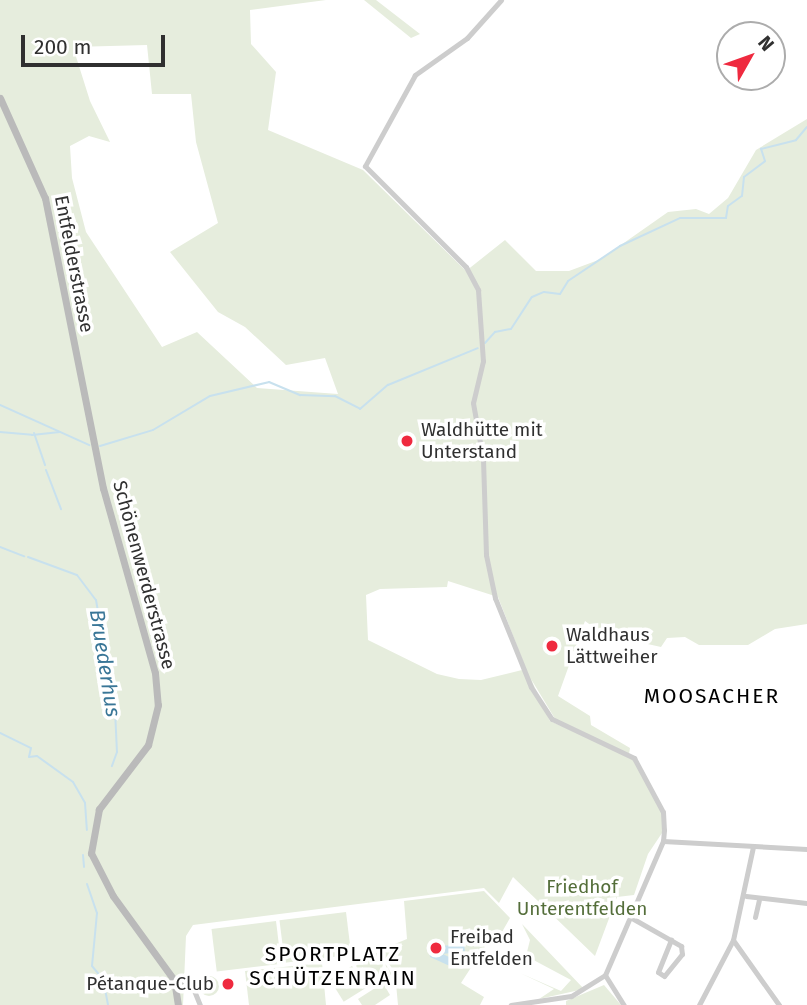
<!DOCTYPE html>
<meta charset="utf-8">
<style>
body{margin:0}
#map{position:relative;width:807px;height:1005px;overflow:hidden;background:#fff;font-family:"Fira Sans",sans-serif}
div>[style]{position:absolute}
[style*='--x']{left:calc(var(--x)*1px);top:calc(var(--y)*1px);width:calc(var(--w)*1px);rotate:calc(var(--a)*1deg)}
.green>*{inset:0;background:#e6eddd;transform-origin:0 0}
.round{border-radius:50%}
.water>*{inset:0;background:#c8e1ee}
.stream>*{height:2px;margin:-1px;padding:0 1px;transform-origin:1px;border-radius:1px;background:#c8e1ee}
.street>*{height:5px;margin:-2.5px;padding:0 2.5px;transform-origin:2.5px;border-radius:2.5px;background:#cdcdcd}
.secondary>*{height:7px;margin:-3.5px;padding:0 3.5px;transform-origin:3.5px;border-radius:3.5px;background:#bababa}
.dots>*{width:19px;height:19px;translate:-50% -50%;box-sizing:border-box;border:4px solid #fff;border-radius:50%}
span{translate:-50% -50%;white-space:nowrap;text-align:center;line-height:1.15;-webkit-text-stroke:7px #fff;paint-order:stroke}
.street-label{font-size:19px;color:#303030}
.poi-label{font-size:19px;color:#303030}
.left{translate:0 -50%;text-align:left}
.right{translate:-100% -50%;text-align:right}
.park-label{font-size:19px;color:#546e3a}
.water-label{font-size:21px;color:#397697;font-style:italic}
.neighbourhood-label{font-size:21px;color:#000;letter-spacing:2px}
.north{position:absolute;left:716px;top:21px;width:70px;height:70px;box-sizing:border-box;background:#fff;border:2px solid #acacac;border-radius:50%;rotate:50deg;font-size:19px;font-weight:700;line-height:28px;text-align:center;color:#303030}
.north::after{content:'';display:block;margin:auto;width:24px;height:32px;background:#ef2a3f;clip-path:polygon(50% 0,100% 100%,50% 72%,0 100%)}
.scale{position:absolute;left:21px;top:35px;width:144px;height:32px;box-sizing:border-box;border:4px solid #303030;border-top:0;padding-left:9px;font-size:21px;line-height:24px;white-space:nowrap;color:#303030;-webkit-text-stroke:5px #fff;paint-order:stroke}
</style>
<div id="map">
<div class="green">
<i style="clip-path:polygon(evenodd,0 0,326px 0,250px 10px,251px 44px,276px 72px,268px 130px,363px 170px,466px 271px,505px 240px,536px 271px,569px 271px,601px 259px,668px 212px,696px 209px,709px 214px,728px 198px,756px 150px,807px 119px,807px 624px,775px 629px,748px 645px,699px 645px,685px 637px,667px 638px,661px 647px,603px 634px,585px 621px,558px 696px,590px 716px,591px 725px,630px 748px,629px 754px,557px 722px,531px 679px,550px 721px,634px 758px,663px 812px,664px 830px,648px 854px,634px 895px,617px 897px,595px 956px,513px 877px,499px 903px,484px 888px,193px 925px,186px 936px,183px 1005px,0 1005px,0 0,147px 45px,152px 94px,191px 94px,196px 142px,218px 223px,170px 252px,218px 312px,245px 327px,286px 365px,325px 358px,338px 394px,257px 388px,197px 332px,162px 347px,86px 232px,72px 178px,70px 146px,89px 136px,110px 142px,90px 101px,73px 47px,147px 45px,0 0,448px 581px,498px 597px,526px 669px,481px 680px,459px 679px,437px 674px,368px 640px,366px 595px,380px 589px,447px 587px,448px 581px)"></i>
<i style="clip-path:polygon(364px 0,376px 0,420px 34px,411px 38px)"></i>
<i style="clip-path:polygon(484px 891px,510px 918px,498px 939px,486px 937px,483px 957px,473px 953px,468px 964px,472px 966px,461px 983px,484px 997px,480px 1005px,398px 1005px,395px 973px,380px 950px,407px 939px,404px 901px)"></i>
<i style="left:346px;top:912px;width:43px;height:67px;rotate:83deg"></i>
<i style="left:276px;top:921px;width:43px;height:65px;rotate:83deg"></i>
<i style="clip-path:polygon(522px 924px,584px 989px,539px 999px,554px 989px,520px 973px,561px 991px,571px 980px,526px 956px,530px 940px)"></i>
<i style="left:378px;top:952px;width:26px;height:26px;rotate:58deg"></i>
<i style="clip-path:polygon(322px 963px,326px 1005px,249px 1005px,245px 971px)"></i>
<i style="left:352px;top:966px;width:26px;height:26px;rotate:58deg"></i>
<i class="round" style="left:199px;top:976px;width:20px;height:20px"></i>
<i style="clip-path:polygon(383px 983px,390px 995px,375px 1005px,362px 1005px,358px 999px)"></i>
<i style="clip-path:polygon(604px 985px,621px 1005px,566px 1005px,566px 1001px)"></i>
</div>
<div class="water">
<i style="clip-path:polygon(464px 944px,465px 951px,443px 954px,455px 960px,452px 967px,430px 957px,429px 947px)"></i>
</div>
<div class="stream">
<i style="--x:485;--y:343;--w:15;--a:-48"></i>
<i style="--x:495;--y:332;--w:16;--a:-11"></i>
<i style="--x:511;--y:329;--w:38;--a:-57"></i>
<i style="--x:532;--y:297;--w:13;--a:-23"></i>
<i style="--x:544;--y:292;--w:16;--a:7"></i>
<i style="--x:560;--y:294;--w:15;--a:-58"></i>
<i style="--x:568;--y:281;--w:63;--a:-33.9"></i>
<i style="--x:620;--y:246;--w:66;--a:-25"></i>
<i style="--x:680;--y:218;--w:46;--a:0"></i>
<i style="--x:726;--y:218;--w:12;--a:-81"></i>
<i style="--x:728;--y:206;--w:17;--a:-36"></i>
<i style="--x:742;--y:196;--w:19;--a:-84"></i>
<i style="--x:744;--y:177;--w:26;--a:-37"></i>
<i style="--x:765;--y:161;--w:13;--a:-108"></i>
<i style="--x:761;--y:149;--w:36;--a:-14"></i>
<i style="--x:796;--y:140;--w:17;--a:-50"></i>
<i style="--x:0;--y:405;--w:98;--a:24.2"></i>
<i style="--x:0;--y:432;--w:32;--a:5"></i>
<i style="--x:32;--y:435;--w:28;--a:-6"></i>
<i style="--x:34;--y:433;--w:34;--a:71"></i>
<i style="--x:100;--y:446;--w:55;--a:-16.8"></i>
<i style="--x:153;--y:430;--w:66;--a:-30.8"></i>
<i style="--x:210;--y:396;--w:61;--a:-13.3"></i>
<i style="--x:269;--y:382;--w:34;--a:23"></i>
<i style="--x:300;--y:395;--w:35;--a:2"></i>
<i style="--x:335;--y:396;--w:28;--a:27"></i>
<i style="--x:360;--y:409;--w:37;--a:-41"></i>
<i style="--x:388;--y:385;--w:97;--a:-22.3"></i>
<i style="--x:46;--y:470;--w:42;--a:69"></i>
<i style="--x:0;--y:547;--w:26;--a:21"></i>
<i style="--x:28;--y:557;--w:52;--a:20.2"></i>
<i style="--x:77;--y:575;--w:31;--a:53"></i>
<i style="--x:96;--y:600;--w:112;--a:80.2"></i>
<i style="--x:115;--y:710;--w:42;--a:87.3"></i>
<i style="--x:117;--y:752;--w:15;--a:110"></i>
<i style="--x:0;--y:733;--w:34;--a:26"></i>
<i style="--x:31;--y:748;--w:9;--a:103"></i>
<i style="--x:29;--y:757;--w:8;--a:-7"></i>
<i style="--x:37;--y:756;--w:44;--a:35.8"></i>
<i style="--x:73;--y:782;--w:24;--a:60"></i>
<i style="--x:85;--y:803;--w:27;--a:86"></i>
<i style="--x:83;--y:855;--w:12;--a:85"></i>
<i style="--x:87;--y:884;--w:31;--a:71"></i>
<i style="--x:97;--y:913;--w:53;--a:95.4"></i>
<i style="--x:92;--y:966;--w:17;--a:50"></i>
<i style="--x:103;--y:979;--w:26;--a:79"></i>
</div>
<div class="street">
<i style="--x:501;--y:0;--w:51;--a:131.8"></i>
<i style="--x:467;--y:38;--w:64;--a:144.6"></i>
<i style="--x:415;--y:75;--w:104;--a:118.8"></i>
<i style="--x:365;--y:166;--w:143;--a:45"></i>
<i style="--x:466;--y:267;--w:26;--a:62"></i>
<i style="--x:478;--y:290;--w:71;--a:86"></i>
<i style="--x:483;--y:361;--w:43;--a:103.4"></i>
<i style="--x:473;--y:403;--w:57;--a:79.9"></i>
<i style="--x:483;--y:459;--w:96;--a:88.2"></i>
<i style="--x:486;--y:555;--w:44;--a:78.2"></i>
<i style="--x:495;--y:598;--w:96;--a:68"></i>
<i style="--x:531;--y:687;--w:38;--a:57"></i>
<i style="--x:552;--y:719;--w:91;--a:25.4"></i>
<i style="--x:634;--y:758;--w:61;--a:61.8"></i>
<i style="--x:663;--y:812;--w:18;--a:87"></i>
<i style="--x:664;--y:830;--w:11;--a:95"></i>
<i style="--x:663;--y:841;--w:146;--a:113.4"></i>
<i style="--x:605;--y:975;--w:40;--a:148"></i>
<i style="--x:571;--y:996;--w:61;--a:171.5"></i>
<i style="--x:663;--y:841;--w:144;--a:3.2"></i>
<i style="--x:746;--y:896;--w:61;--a:6.5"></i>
<i style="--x:630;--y:917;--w:59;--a:29.6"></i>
<i style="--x:681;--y:946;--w:8;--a:83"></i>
<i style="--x:682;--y:954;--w:28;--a:129"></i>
<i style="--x:664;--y:976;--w:7;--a:-146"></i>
<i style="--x:658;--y:972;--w:35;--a:-68"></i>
<i style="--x:755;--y:917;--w:17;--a:-77"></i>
<i style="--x:733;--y:940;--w:80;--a:54.7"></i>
<i style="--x:605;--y:975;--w:36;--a:58"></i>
<i style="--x:174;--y:980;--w:17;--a:10"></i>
<i style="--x:191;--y:983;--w:24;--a:68"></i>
<i style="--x:699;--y:1005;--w:73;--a:-62.4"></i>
<i style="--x:733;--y:940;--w:95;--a:-77.9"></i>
</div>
<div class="secondary">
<i style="--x:0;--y:98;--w:110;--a:65.8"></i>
<i style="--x:45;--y:198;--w:296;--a:78.7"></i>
<i style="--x:103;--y:488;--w:192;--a:74.3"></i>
<i style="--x:155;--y:673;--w:32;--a:85"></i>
<i style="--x:158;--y:705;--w:41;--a:104"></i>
<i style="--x:148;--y:745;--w:81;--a:127.4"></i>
<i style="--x:99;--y:809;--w:45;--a:100.3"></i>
<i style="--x:91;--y:853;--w:48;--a:62.9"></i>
<i style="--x:113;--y:896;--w:104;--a:54"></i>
<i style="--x:174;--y:980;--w:25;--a:81"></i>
</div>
<div class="dots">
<i style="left:407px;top:441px;background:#ef2a3f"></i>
<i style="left:552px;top:646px;background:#ef2a3f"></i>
<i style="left:436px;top:948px;background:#ef2a3f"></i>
<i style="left:228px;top:984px;background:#ef2a3f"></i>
</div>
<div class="street-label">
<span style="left:74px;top:264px;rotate:79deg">Entfelderstrasse</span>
<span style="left:144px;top:575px;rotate:75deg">Schönenwerderstrasse</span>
</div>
<div class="poi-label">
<span class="left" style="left:421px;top:441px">Waldhütte mit<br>Unterstand</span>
<span class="left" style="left:566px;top:646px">Waldhaus<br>Lättweiher</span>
<span class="left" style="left:450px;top:948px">Freibad<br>Entfelden</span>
<span class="right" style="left:214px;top:984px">Pétanque-Club</span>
</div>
<div class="park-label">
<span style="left:582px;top:898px">Friedhof<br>Unterentfelden</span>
</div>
<div class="water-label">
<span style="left:105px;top:663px;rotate:81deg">Bruederhus</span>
</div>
<div class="neighbourhood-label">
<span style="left:712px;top:696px">MOOSACHER</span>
<span style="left:333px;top:966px">SPORTPLATZ<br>SCHÜTZENRAIN</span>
</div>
<div class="north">N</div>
<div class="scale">200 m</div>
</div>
